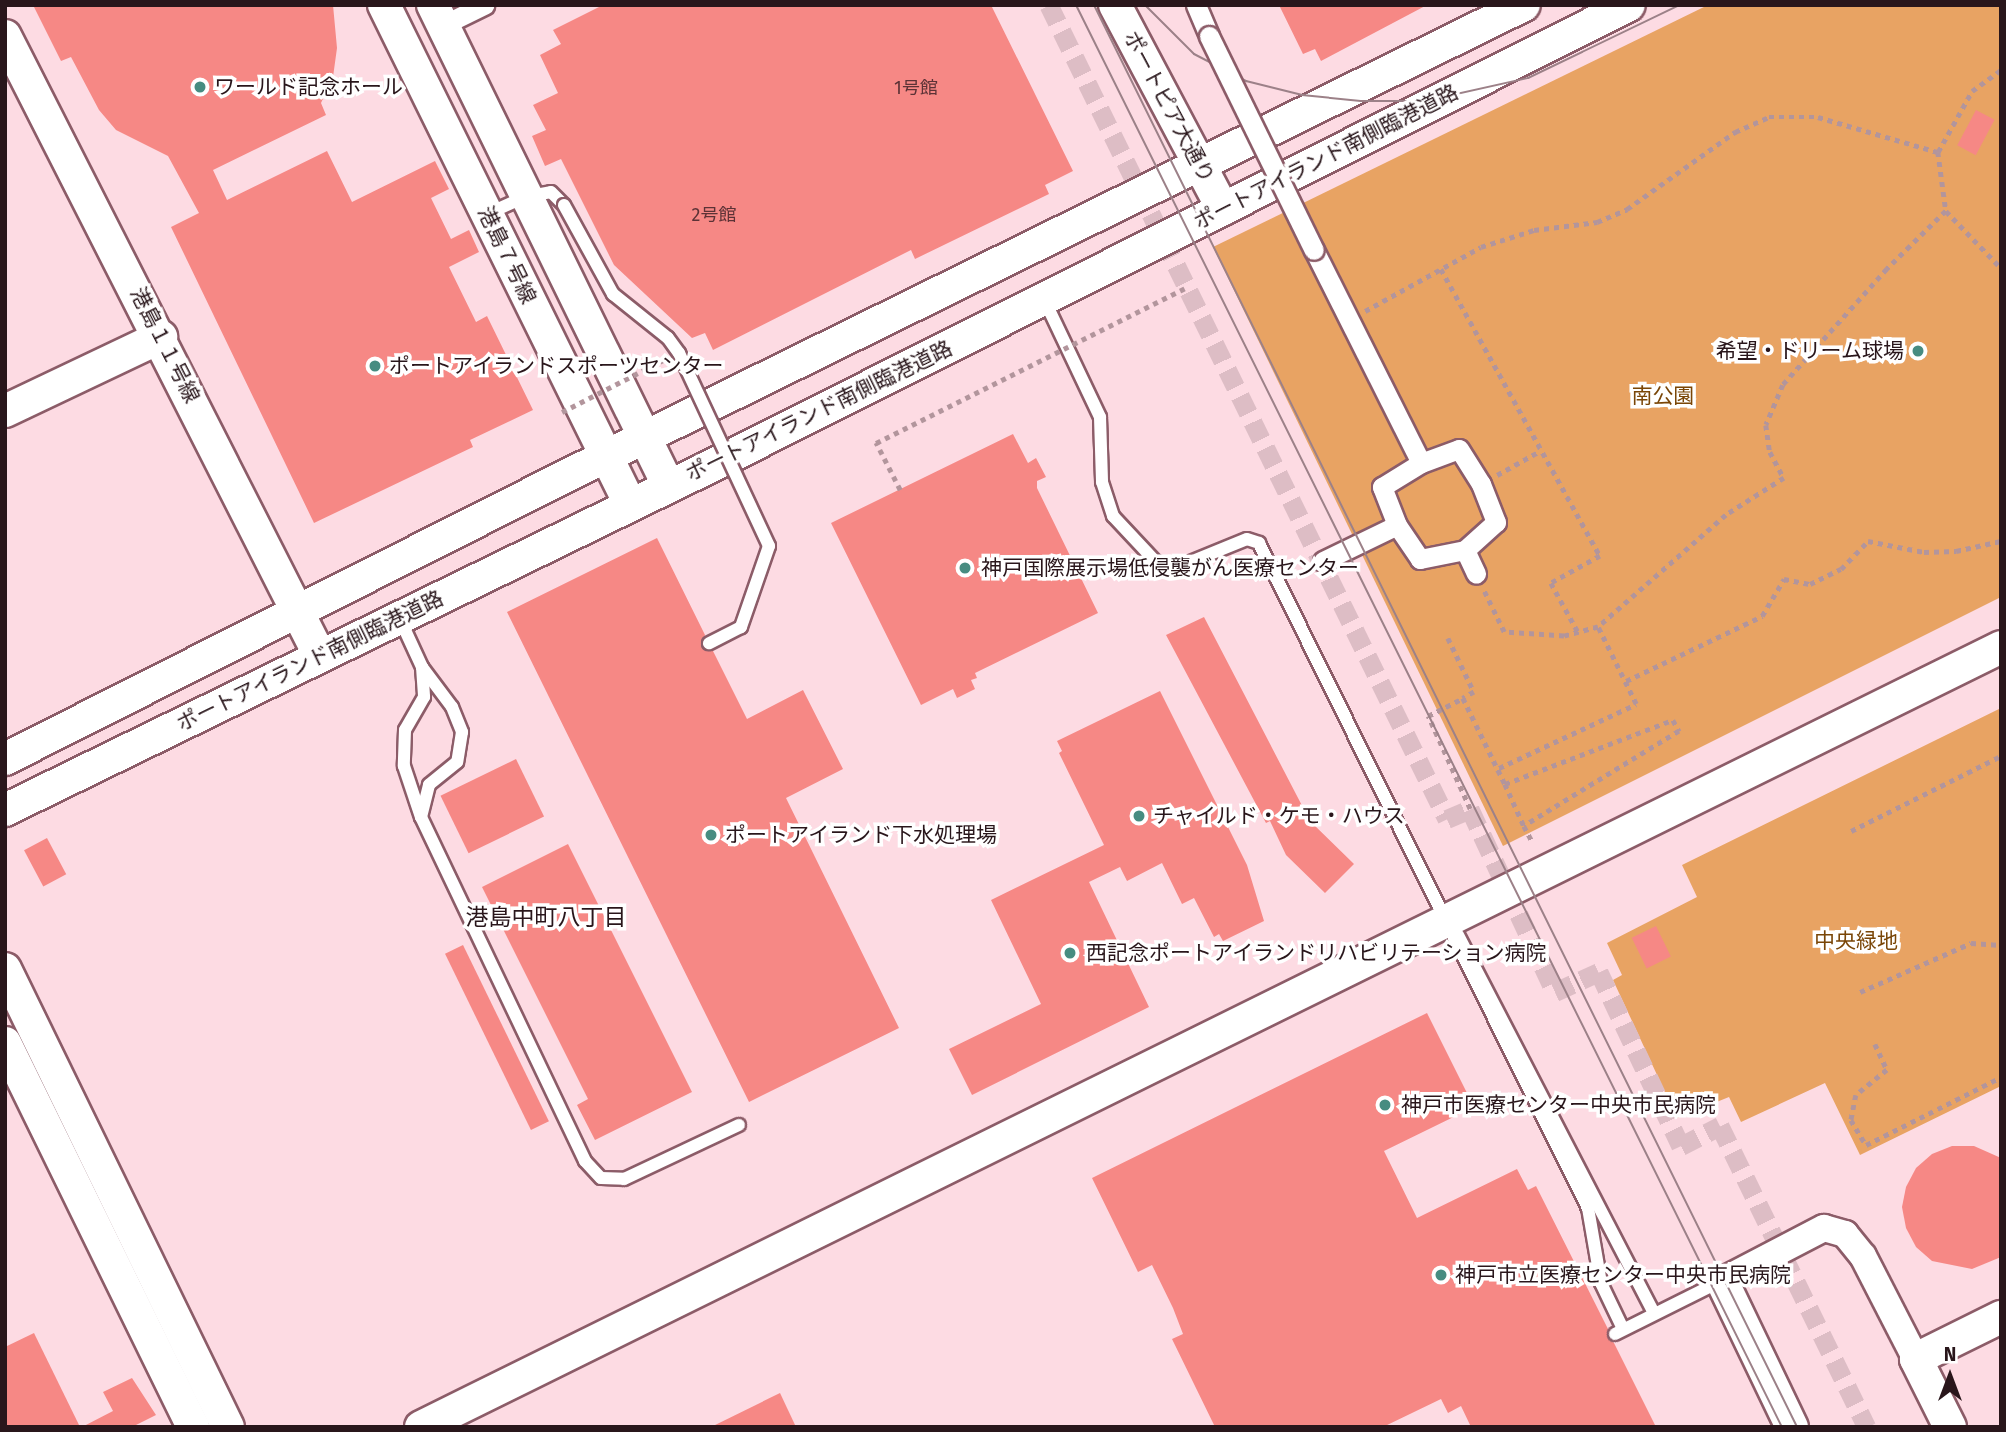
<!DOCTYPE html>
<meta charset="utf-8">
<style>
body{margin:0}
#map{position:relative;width:2006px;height:1432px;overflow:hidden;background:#fddbe3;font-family:"Fira Sans","Noto Sans JP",sans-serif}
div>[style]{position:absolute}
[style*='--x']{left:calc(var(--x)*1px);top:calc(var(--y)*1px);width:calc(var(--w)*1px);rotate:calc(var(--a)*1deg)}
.green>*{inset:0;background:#e8a363}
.building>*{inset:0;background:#f68885;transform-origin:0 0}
.pedestrian-tunnel>*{height:19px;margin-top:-9.5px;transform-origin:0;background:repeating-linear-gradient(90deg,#ddbdc5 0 19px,transparent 0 29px)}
.path>*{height:4.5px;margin-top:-2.25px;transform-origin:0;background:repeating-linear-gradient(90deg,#b2959c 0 5px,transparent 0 10px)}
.roads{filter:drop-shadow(2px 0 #8c5c68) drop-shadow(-2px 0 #8c5c68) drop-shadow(0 2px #8c5c68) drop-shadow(0 -2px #8c5c68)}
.service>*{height:12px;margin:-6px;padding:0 6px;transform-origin:6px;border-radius:6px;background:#fff}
.pedestrian>*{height:19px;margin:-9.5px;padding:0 9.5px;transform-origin:9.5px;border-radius:9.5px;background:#fff}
.minor>*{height:26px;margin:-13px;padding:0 13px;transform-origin:13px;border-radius:13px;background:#fff}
.tertiary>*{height:32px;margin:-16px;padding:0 16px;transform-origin:16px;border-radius:16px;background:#fff}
.tram>*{height:2px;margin:-1px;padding:0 1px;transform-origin:1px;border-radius:1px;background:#9c8188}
.path-bridge>*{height:4.5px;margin-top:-2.25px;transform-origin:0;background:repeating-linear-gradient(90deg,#b2959c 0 5px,transparent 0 10px)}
.bridges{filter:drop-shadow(2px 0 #8c5c68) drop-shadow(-2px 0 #8c5c68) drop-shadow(0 2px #8c5c68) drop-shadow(0 -2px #8c5c68)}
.service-bridge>*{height:12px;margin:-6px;padding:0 6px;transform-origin:6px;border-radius:6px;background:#fff}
.pedestrian-bridge>*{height:19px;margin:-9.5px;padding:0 9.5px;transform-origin:9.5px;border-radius:9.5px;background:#fff}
.dots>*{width:19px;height:19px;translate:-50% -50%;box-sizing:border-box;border:4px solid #fff;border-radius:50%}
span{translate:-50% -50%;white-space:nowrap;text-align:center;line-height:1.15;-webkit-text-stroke:7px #fff;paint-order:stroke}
.number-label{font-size:18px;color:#5c3236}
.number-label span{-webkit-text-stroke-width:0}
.poi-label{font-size:21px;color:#29161b}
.left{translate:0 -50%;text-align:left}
.right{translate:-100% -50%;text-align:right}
.street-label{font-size:21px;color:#29161b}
.park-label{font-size:21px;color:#7a4607}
.neighbourhood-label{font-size:23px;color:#29161b}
.frame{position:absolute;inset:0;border:7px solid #29161b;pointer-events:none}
.north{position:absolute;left:1915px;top:1341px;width:70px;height:70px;-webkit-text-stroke:5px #fff;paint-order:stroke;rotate:0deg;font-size:19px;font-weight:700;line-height:28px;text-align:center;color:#29161b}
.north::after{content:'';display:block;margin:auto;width:24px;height:32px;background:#29161b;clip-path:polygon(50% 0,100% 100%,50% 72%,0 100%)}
</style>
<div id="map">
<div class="green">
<i style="clip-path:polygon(1708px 5px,2001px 5px,2001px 597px,1503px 846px,1213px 247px)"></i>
<i style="clip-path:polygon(2001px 708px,2001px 1086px,1860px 1155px,1825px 1083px,1741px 1122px,1729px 1097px,1677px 1118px,1613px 980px,1622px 975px,1607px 943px,1697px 897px,1682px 865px)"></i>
</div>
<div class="building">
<i style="clip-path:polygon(33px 5px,333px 5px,337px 48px,333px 77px,321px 103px,326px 115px,213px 170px,227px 200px,327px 151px,352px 202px,435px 161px,449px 189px,431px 198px,451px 239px,469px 230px,479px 252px,449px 267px,476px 322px,487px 316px,533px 410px,470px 440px,473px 447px,314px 523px,171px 227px,199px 213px,168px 156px,116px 130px,99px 110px,71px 57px,61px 61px)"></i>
<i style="clip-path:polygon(603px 5px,991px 5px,1073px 171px,1045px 185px,1049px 194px,915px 259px,911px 250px,713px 350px,705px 333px,692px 338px,614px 265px,561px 159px,545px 166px,532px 136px,546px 130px,533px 105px,558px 93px,540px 55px,561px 44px,553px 30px)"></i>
<i style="clip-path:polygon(1279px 5px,1427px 5px,1321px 61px,1315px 49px,1303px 54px)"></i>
<i style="left:1976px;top:110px;width:21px;height:40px;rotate:28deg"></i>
<i style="clip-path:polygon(1013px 434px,1028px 463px,1036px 458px,1046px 477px,1037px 481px,1037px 488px,1098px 613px,975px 673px,977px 678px,971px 680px,975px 689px,957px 698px,953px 689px,921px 705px,831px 523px)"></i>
<i style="clip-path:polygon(657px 538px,705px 635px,701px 646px,713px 651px,747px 719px,803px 690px,843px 769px,786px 798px,899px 1028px,749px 1102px,507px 612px)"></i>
<i style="clip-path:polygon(1204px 617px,1310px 821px,1354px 864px,1325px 893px,1286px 855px,1270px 821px,1266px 823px,1166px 635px)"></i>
<i style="clip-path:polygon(1160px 691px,1247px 865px,1264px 921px,1223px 941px,1219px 934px,1214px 937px,1194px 898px,1182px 904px,1162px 863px,1127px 881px,1120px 867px,1089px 882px,1149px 1007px,972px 1095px,949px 1049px,1041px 1004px,991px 900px,1104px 845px,1059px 753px,1062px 751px,1057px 741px)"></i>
<i style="left:516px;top:759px;width:64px;height:84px;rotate:64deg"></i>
<i style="left:47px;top:838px;width:41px;height:26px;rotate:62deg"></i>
<i style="clip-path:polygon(568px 844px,692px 1092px,595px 1140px,577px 1105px,588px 1099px,482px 887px)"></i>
<i style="left:1656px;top:926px;width:34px;height:27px;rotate:64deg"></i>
<i style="left:463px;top:945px;width:196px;height:20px;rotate:64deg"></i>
<i style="clip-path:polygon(1427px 1013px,1474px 1107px,1384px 1151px,1417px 1218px,1517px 1169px,1528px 1190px,1536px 1186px,1608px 1329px,1608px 1338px,1614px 1343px,1656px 1427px,1471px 1427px,1461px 1406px,1448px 1413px,1441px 1399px,1383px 1427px,1215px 1427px,1172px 1339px,1183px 1334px,1173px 1308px,1152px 1265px,1138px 1272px,1092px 1178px)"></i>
<i style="clip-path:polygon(1952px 1146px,1974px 1146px,2001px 1158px,2001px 1257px,1972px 1269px,1932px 1261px,1916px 1247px,1906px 1228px,1902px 1207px,1906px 1187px,1916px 1168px,1932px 1154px)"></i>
<i style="clip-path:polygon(34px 1333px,80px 1427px,5px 1427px,5px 1347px)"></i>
<i style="clip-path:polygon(132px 1378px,156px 1415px,132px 1427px,82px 1427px,113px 1411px,103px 1392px)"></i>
<i style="clip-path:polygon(780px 1393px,796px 1427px,711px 1427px)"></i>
</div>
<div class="pedestrian-tunnel">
<i style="--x:1049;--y:5;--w:906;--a:63.94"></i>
<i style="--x:1447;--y:819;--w:25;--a:-23"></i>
<i style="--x:1470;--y:809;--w:202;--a:65.1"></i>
<i style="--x:1555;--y:992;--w:48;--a:-24.4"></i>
<i style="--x:1599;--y:972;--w:192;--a:64.8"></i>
<i style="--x:1681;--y:1146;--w:44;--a:-27.1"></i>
<i style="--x:1720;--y:1126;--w:335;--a:64"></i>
</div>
<div class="path">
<i style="--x:1938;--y:152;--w:70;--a:-60.9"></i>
<i style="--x:1972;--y:91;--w:36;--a:-36"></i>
<i style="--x:1946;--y:211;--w:79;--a:46"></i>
<i style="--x:1441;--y:269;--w:328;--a:61"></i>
<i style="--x:1600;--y:556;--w:56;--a:151.1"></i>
<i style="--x:1551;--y:583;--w:56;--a:61.1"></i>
<i style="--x:1365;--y:311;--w:132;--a:-28.9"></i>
<i style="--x:1481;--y:247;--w:56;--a:-17.8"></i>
<i style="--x:1534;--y:230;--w:64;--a:-7.2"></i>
<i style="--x:1597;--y:222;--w:33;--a:-23"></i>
<i style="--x:1627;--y:209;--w:133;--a:-35.5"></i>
<i style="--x:1735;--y:132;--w:37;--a:-24"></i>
<i style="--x:1769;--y:117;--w:49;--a:0"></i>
<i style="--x:1818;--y:117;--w:125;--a:16.3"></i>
<i style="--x:1938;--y:152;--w:60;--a:82.3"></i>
<i style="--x:1946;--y:211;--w:83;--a:135.5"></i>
<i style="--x:1887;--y:269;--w:156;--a:131.9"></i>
<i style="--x:1783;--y:385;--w:43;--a:113"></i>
<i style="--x:1766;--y:425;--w:27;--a:82"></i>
<i style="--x:1770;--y:452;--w:30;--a:62"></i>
<i style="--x:1784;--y:478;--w:69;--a:147.5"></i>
<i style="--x:1726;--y:515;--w:170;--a:138.8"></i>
<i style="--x:1598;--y:627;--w:35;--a:165"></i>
<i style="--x:1564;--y:636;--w:60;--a:-176.2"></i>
<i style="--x:1504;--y:632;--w:48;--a:-116"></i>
<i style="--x:1497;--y:475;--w:49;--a:-29.2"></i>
<i style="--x:1448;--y:638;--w:60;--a:64.3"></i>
<i style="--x:1474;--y:692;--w:13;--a:151"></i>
<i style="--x:1626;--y:681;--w:151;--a:-25.5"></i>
<i style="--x:1762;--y:616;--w:43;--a:-59.3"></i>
<i style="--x:1784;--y:579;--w:26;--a:11"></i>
<i style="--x:1810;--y:584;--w:34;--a:-26"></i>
<i style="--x:1841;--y:569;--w:39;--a:-46"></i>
<i style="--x:1868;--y:541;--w:57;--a:11.1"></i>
<i style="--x:1924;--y:552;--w:32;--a:-2"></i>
<i style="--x:1956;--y:551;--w:46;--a:-12.5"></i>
<i style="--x:1499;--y:768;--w:151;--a:-25"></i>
<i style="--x:1636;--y:704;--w:86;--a:-116.3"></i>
<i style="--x:1505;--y:784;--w:46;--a:65.7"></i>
<i style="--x:1470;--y:809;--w:102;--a:-114.3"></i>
<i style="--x:1428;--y:716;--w:39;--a:-27"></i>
<i style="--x:1463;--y:698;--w:96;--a:64"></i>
<i style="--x:1505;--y:784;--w:180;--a:-20.9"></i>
<i style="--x:1673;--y:720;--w:13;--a:61"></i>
<i style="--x:1679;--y:731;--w:182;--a:148.5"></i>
<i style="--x:1524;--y:826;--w:17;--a:62"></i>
<i style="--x:1851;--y:831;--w:168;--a:-26.6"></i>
<i style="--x:1860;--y:992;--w:121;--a:-23.8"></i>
<i style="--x:1971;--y:943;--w:30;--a:4"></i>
<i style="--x:1875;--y:1044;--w:29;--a:65"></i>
<i style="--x:1887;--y:1070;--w:40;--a:141"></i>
<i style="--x:1856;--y:1095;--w:25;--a:101"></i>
<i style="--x:1851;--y:1120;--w:29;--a:59"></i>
<i style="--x:1866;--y:1145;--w:151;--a:-26.7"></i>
</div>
<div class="roads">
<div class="service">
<i style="--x:487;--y:214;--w:42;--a:-24.1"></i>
<i style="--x:525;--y:197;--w:26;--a:-11"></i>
<i style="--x:551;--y:192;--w:18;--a:45"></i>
<i style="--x:1044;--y:299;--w:131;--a:64.6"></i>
<i style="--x:1100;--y:417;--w:65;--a:88.2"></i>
<i style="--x:1102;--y:482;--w:36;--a:72"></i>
<i style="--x:1113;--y:516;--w:63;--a:46.9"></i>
<i style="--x:1156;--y:562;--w:23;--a:13"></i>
<i style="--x:1178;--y:567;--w:74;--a:-22.1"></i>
<i style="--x:1247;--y:539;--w:13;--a:18"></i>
<i style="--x:1259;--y:543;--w:742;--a:63.68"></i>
<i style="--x:1588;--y:1208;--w:76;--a:80.2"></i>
<i style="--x:1601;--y:1283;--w:51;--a:64.4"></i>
<i style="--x:399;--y:617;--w:55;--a:65.3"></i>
<i style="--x:422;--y:667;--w:50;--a:53.1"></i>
<i style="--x:452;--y:707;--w:27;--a:68"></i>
<i style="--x:462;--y:732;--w:30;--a:99"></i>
<i style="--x:457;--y:762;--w:36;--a:141"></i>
<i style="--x:429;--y:785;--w:33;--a:104"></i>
<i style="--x:422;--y:667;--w:30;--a:86"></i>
<i style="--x:424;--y:697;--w:38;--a:120"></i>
<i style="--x:405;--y:730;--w:36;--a:92"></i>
<i style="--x:404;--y:766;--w:54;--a:71.6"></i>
<i style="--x:421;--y:817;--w:381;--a:64.5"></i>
<i style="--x:585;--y:1161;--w:23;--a:47"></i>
<i style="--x:601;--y:1178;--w:23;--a:2"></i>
<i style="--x:624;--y:1179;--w:127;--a:-25.2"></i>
<i style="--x:1458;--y:935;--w:426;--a:62.6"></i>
<i style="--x:1615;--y:1334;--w:119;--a:-26.6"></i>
</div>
<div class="pedestrian">
<i style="--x:1196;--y:5;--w:34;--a:67"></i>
<i style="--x:443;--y:25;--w:46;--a:-26"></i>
<i style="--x:1314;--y:250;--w:238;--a:63.3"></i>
<i style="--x:1459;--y:449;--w:41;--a:57.8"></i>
<i style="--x:1481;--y:484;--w:41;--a:68.5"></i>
<i style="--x:1496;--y:522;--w:42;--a:137.9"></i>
<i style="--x:1465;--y:550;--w:46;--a:168.7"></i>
<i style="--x:1420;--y:559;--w:41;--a:-124.1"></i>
<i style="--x:1397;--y:525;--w:41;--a:-111.5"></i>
<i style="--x:1382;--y:487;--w:46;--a:-31.6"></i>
<i style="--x:1421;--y:463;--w:40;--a:-20.2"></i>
<i style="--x:1465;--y:550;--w:26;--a:65"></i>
<i style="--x:1323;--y:561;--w:82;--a:-25.9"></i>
</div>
<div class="minor">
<i style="--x:1722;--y:1281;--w:115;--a:-27.5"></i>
<i style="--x:1824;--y:1228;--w:22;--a:16"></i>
<i style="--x:1845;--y:1234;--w:28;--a:51"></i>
<i style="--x:1863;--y:1256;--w:116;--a:62.8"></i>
</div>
<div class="tertiary">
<i style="--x:384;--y:5;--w:556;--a:63.76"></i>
<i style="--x:433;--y:5;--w:534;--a:63.91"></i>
<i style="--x:1115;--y:5;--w:231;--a:62.1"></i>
<i style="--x:5;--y:36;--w:695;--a:63.07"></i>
<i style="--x:5;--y:411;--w:173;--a:-25.4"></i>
<i style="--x:5;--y:759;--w:631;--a:-26.77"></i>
<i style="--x:568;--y:475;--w:1065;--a:-26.18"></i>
<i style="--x:5;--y:810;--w:774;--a:-25.97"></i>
<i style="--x:701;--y:471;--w:1038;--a:-26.66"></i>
<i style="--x:5;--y:969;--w:509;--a:64.04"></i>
<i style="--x:5;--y:1043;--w:428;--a:63.9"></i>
<i style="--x:1722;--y:1281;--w:162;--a:64.4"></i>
<i style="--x:421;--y:1427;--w:1762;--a:-26.27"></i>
<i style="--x:1950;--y:1427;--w:76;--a:-116.6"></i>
<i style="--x:1916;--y:1359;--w:95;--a:-26.3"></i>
</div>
</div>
<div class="tram">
<i style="--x:1076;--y:5;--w:1588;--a:63.6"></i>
<i style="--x:1094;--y:5;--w:1586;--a:63.69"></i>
<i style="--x:1145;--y:5;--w:69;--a:45"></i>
<i style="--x:1194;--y:54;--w:59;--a:27.4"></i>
<i style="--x:1246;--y:81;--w:58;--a:14"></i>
<i style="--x:1302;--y:95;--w:59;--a:5.8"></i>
<i style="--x:1361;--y:101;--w:64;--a:0"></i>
<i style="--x:1425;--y:101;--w:106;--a:-12.6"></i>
<i style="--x:1528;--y:78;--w:169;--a:-25.7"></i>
</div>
<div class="path-bridge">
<i style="--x:562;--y:412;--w:116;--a:-27.2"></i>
<i style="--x:900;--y:490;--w:53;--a:-117.1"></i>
<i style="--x:876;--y:443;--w:347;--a:-26.6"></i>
</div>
<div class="bridges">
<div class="service-bridge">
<i style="--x:564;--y:205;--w:102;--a:61.2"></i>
<i style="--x:613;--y:294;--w:70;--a:38.7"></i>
<i style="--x:668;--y:338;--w:19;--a:54"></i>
<i style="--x:679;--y:353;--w:213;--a:65"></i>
<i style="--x:769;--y:546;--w:86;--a:109.1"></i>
<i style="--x:741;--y:627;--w:36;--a:153"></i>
</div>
<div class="pedestrian-bridge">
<i style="--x:1209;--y:36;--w:238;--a:63.9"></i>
</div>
</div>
<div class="dots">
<i style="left:200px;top:87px;background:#478c81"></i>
<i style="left:1918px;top:351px;background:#478c81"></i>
<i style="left:375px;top:366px;background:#478c81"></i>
<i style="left:965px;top:568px;background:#478c81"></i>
<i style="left:1139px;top:816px;background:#478c81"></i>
<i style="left:711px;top:835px;background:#478c81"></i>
<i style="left:1070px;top:953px;background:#478c81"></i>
<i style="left:1385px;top:1105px;background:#478c81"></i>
<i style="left:1441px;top:1275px;background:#478c81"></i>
</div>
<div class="number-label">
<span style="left:916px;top:88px">1号館</span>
<span style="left:714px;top:215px">2号館</span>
</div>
<div class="poi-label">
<span class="left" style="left:214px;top:87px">ワールド記念ホール</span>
<span class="right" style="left:1904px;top:351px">希望・ドリーム球場</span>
<span class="left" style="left:389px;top:366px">ポートアイランドスポーツセンター</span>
<span class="left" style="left:981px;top:568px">神戸国際展示場低侵襲がん医療センター</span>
<span class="left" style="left:1153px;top:816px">チャイルド・ケモ・ハウス</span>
<span class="left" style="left:725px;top:835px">ポートアイランド下水処理場</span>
<span class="left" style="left:1086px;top:953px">西記念ポートアイランドリハビリテーション病院</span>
<span class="left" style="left:1401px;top:1105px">神戸市医療センター中央市民病院</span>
<span class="left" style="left:1455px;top:1275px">神戸市立医療センター中央市民病院</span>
</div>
<div class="street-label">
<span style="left:1169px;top:107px;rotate:62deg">ポートピア大通り</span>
<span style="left:1326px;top:157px;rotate:-27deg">ポートアイランド南側臨港道路</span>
<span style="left:507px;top:255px;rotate:64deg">港島７号線</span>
<span style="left:165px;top:345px;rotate:63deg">港島１１号線</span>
<span style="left:819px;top:411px;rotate:-26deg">ポートアイランド南側臨港道路</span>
<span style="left:310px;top:661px;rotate:-26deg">ポートアイランド南側臨港道路</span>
</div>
<div class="park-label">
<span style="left:1663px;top:396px">南公園</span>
<span style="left:1856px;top:941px">中央緑地</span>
</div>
<div class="neighbourhood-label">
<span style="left:546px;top:917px">港島中町八丁目</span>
</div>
<div class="frame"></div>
<div class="north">N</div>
</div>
